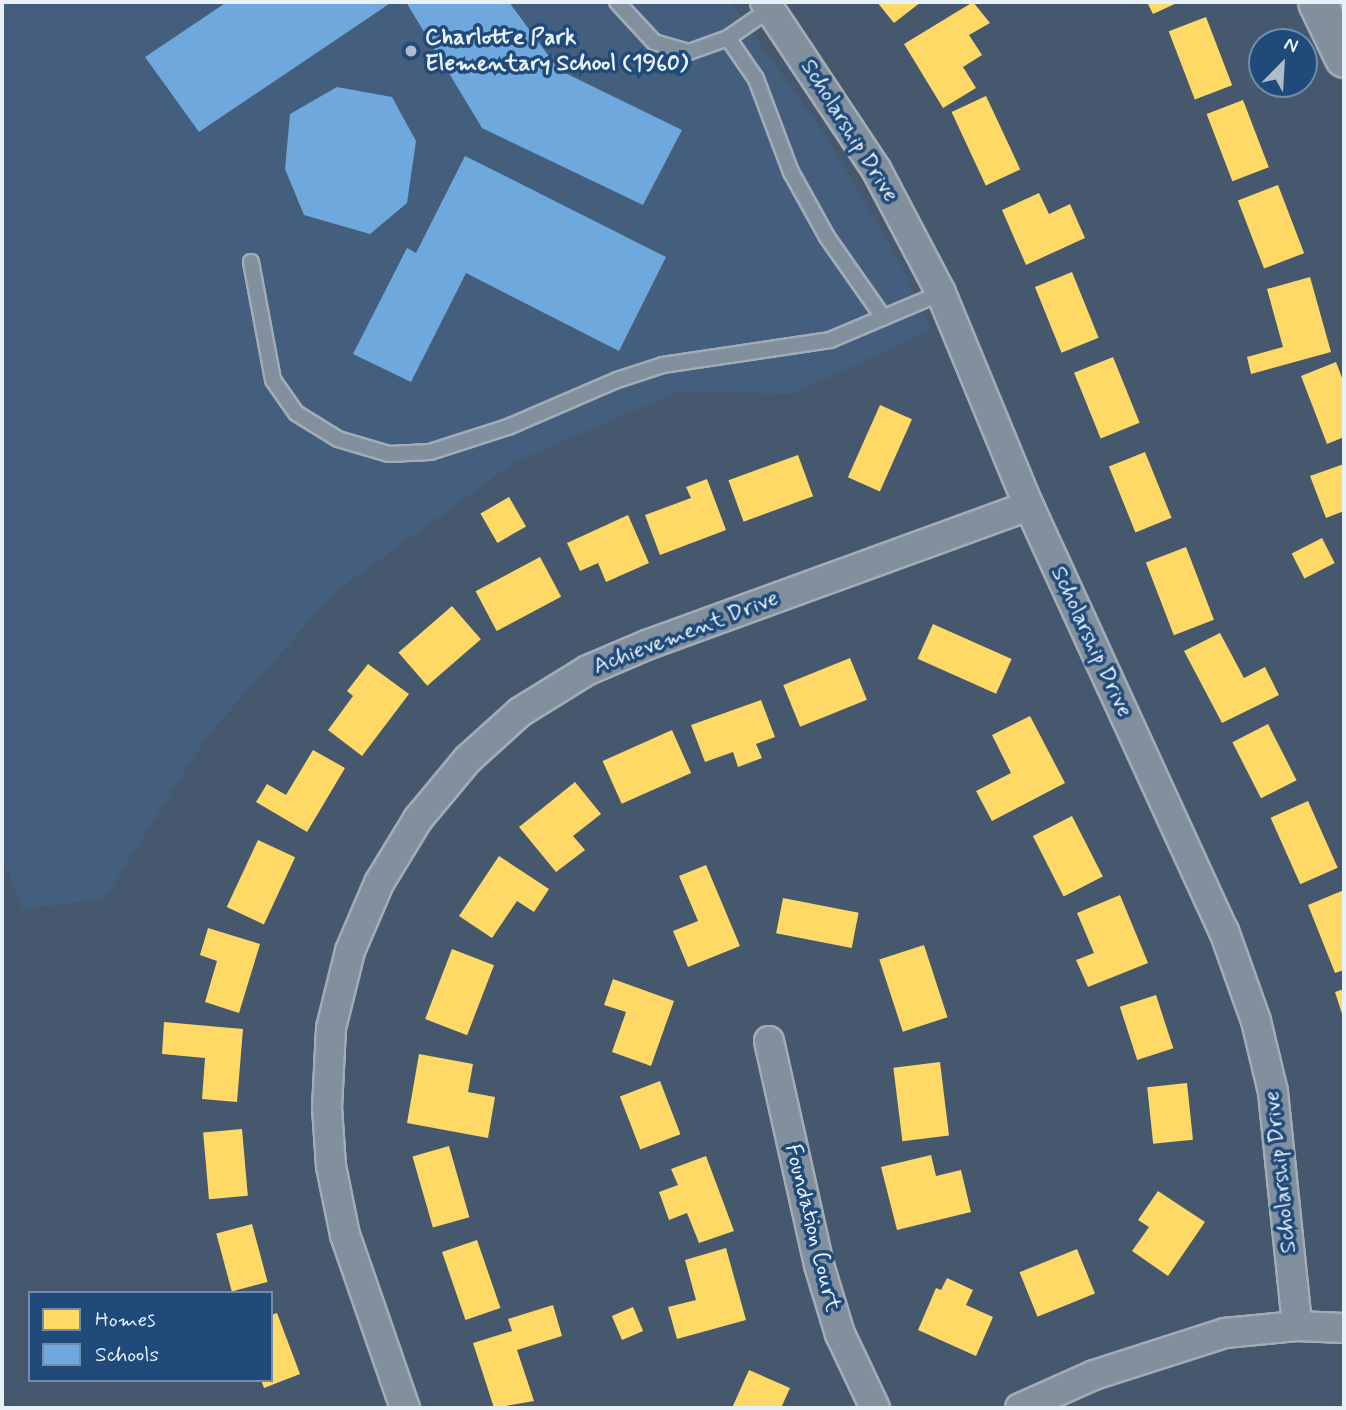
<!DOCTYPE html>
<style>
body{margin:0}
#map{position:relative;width:1346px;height:1410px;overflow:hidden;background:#46586d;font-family:Mynerve,sans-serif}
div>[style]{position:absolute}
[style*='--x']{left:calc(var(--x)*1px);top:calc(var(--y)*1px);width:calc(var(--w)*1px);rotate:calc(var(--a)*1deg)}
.built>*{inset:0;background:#445f7e}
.homes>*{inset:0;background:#ffd966;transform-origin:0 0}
.schools>*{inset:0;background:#6fa8dc}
.roads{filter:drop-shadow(2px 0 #a2acb7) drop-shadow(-2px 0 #a2acb7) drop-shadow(0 2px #a2acb7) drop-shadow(0 -2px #a2acb7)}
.service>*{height:14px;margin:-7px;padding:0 7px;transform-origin:7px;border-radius:7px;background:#828f9c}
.minor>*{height:28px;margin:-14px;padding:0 14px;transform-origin:14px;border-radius:14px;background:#828f9c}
.tertiary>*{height:37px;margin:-18.5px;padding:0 18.5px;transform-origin:18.5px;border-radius:18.5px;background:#828f9c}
.dots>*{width:19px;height:19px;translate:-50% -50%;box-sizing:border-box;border:4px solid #1f4a7a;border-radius:50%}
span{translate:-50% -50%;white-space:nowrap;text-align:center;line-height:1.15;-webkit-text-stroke:7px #1f4a7a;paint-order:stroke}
.poi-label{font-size:23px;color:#e8f1f8;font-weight:700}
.left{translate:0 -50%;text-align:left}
.street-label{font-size:23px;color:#e8f1f8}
.frame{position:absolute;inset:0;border:4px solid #e8f1f8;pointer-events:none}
.legend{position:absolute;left:28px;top:1291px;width:245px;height:91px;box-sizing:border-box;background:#1f4a7a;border:2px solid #6f8dac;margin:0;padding:9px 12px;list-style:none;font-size:21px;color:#e8f1f8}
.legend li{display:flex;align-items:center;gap:14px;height:35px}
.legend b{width:35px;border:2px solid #6f8dac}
.north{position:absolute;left:1248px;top:28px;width:70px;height:70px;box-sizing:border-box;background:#1f4a7a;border:2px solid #6f8dac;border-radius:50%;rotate:24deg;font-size:19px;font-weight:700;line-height:28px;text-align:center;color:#e8f1f8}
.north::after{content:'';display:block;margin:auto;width:24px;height:32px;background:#afbbc7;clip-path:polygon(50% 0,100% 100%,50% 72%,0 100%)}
</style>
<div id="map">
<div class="built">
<i style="clip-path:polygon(2px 2px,731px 2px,827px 138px,902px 266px,931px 330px,792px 394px,680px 391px,515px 462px,335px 592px,207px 736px,104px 899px,23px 909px,2px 857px)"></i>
</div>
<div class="homes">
<i style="clip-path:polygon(877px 2px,921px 2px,894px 23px)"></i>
<i style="clip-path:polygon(973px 2px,990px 23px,969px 35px,982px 55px,963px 67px,976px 88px,943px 108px,904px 44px)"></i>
<i style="clip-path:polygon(1147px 2px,1179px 2px,1153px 14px)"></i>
<i style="left:1206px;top:17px;width:73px;height:40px;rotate:69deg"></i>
<i style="left:986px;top:96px;width:81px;height:38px;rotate:65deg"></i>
<i style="left:1243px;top:100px;width:72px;height:39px;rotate:69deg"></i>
<i style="left:1278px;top:185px;width:73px;height:43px;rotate:69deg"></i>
<i style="clip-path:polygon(1039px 193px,1049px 214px,1070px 204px,1085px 238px,1026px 265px,1002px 210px)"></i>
<i style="left:1072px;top:272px;width:71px;height:40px;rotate:68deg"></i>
<i style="clip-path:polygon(1310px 277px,1331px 352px,1251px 374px,1247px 357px,1283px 347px,1267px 289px)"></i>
<i style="left:1113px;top:357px;width:71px;height:42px;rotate:68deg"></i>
<i style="clip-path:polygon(1336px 362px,1344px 383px,1344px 437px,1327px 444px,1301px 376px)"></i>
<i style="left:880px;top:405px;width:35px;height:79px;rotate:24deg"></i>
<i style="left:1145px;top:452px;width:71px;height:39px;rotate:68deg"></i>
<i style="left:798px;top:455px;width:44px;height:74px;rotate:70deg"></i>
<i style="clip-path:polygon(1344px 464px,1344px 511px,1326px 518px,1310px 476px)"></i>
<i style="clip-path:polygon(707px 479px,726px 530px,660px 555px,645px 515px,691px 498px,686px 487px)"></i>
<i style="left:509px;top:497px;width:34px;height:33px;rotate:60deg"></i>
<i style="clip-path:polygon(628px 515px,649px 563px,606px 582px,598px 563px,580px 571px,567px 543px)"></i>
<i style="left:1322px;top:538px;width:28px;height:34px;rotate:63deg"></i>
<i style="left:1186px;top:547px;width:78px;height:43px;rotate:69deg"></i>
<i style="left:540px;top:557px;width:45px;height:73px;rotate:62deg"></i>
<i style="left:452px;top:606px;width:44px;height:71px;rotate:49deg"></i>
<i style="left:933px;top:624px;width:86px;height:38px;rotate:24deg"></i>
<i style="clip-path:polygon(1220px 633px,1244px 678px,1265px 667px,1279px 695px,1222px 723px,1184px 651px)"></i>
<i style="left:850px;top:658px;width:45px;height:72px;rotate:68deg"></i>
<i style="clip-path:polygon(368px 664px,409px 694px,362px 756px,328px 730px,353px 696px,347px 691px)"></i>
<i style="clip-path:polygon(761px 700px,775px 737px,756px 744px,762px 758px,738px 767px,733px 752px,705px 762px,691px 725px)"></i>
<i style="clip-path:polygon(1030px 716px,1065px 783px,992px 821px,976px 791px,1011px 773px,992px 735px)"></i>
<i style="left:1268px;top:724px;width:63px;height:40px;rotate:63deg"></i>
<i style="left:672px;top:730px;width:47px;height:76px;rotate:66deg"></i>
<i style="clip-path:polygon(313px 750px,345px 768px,307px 832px,256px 802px,267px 784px,286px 795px)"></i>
<i style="clip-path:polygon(575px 782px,601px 814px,573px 836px,585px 850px,556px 872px,519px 827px)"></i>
<i style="left:1308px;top:801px;width:73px;height:41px;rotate:66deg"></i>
<i style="left:1072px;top:816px;width:68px;height:44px;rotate:63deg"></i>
<i style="left:258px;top:840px;width:41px;height:74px;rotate:25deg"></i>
<i style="clip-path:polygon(499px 856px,549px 889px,534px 912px,517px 901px,492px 938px,459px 916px)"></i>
<i style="clip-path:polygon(706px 865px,740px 946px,688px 967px,673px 931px,698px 921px,679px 876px)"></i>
<i style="clip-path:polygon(1344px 890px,1344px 970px,1335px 973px,1308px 905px)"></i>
<i style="clip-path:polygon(1120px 895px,1148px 963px,1088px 987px,1076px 960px,1094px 953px,1077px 913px)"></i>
<i style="left:783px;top:898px;width:77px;height:36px;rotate:11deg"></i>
<i style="clip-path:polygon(208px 928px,260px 944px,239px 1013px,205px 1002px,217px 961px,200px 955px)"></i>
<i style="left:924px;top:945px;width:76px;height:47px;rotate:72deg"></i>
<i style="left:452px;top:949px;width:45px;height:75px;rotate:21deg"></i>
<i style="clip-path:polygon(613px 979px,674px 1001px,651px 1066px,612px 1052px,626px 1012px,604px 1005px)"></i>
<i style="clip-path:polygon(1344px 989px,1344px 1020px,1335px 992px)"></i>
<i style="left:1156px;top:995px;width:56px;height:38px;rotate:72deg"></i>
<i style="clip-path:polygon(164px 1022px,243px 1029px,237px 1102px,202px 1099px,205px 1058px,162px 1054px)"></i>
<i style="clip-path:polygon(419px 1054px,473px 1064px,468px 1092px,495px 1097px,488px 1138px,407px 1123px)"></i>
<i style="left:940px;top:1062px;width:74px;height:47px;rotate:83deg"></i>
<i style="left:660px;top:1081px;width:57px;height:43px;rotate:69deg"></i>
<i style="left:1187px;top:1083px;width:57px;height:40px;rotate:84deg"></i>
<i style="left:242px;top:1129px;width:67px;height:39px;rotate:85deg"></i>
<i style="left:449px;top:1146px;width:74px;height:38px;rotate:74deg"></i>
<i style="clip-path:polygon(931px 1155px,936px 1176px,961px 1170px,971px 1212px,897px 1230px,881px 1167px)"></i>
<i style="clip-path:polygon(706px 1156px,734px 1231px,699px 1243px,687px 1213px,669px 1220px,659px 1192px,678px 1185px,671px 1169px)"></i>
<i style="clip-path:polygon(1158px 1191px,1205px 1222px,1168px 1276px,1132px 1251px,1149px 1227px,1138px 1220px)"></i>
<i style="left:252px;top:1224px;width:60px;height:37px;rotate:75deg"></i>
<i style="left:477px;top:1240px;width:72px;height:37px;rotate:71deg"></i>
<i style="clip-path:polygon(726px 1248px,746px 1320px,677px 1339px,668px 1307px,696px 1300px,685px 1260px)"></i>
<i style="left:1077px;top:1249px;width:48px;height:62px;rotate:68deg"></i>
<i style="clip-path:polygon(947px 1278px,973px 1290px,966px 1305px,993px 1317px,976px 1356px,918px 1330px,936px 1288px,941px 1290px)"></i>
<i style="clip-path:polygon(553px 1305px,562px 1336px,517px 1350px,534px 1401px,494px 1408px,473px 1343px,512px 1331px,508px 1319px)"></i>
<i style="left:633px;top:1307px;width:26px;height:23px;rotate:67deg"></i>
<i style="clip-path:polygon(277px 1313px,300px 1374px,264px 1388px,261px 1380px,271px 1380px,271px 1315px)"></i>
<i style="clip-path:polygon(749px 1370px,790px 1388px,781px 1408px,732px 1408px)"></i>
</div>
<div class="schools">
<i style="clip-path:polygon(227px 2px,392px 2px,199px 132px,145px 57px)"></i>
<i style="clip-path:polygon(406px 2px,509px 2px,559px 70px,682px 130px,643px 205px,482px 128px)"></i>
<i style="clip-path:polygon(337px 87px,392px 97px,416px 141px,407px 203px,370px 234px,304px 215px,285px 169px,290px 114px)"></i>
<i style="clip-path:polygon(465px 156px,666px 257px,619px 351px,466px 273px,411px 382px,353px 354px,407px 248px,416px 253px)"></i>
</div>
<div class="roads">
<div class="service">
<i style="--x:617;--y:2;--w:54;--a:47.2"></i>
<i style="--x:654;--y:42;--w:36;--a:16"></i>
<i style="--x:689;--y:52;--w:41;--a:-19.7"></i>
<i style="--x:728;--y:38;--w:51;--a:-34.6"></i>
<i style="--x:728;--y:38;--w:50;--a:55.7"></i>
<i style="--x:756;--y:79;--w:99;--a:69.4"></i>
<i style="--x:791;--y:172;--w:74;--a:61"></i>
<i style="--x:827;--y:237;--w:98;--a:55"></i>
<i style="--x:251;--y:262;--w:120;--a:79.4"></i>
<i style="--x:273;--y:380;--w:40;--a:55.1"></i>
<i style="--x:296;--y:413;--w:49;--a:31.8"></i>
<i style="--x:338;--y:439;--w:53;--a:16.4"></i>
<i style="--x:389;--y:454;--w:41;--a:-2.8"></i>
<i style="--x:430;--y:452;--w:82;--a:-17.8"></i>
<i style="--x:508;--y:427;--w:119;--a:-23.3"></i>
<i style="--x:617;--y:380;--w:48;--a:-18.1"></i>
<i style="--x:663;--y:365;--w:169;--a:-8.5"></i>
<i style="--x:830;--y:340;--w:121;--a:-22.9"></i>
</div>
<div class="minor">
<i style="--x:765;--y:2;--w:201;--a:56.4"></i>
<i style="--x:876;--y:169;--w:140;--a:62.3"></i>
<i style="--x:941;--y:293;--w:230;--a:67.6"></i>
<i style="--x:1029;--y:506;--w:468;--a:65.4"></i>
<i style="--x:1224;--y:931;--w:96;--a:70.4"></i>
<i style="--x:1256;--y:1021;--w:73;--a:76.5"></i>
<i style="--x:1273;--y:1092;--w:235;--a:84.1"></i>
<i style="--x:769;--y:1041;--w:230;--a:77.4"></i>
<i style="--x:819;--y:1265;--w:72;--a:73.1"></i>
<i style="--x:840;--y:1334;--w:82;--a:64.7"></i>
<i style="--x:405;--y:1408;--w:183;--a:-109.1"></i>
<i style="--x:345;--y:1235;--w:70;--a:-101.5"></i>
<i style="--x:331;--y:1166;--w:58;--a:-93.9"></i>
<i style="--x:327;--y:1108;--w:80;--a:-87.1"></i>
<i style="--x:331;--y:1028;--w:79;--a:-76.1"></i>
<i style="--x:350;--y:951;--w:74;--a:-66.9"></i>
<i style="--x:379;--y:883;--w:75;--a:-58.6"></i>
<i style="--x:418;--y:819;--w:78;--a:-50.2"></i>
<i style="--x:468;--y:759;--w:70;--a:-42.1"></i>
<i style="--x:520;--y:712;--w:80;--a:-31.7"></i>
<i style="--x:588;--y:670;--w:66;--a:-23.1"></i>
<i style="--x:649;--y:644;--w:404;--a:-20"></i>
<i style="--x:1020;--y:1408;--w:81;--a:-24"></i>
<i style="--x:1094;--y:1375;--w:138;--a:-17.8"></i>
<i style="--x:1225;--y:1333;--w:72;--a:-5.6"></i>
<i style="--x:1297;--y:1326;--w:47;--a:2.4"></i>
</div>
<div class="tertiary">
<i style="--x:1317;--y:2;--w:62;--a:64.3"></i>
</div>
</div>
<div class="dots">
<i style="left:411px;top:51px;background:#afbbc7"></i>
</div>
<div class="poi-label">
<span class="left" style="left:425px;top:51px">Charlotte Park<br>Elementary School (1960)</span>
</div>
<div class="street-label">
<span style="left:849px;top:131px;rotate:58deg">Scholarship Drive</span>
<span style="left:686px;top:633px;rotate:-21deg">Achievement Drive</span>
<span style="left:1091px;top:642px;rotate:65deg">Scholarship Drive</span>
<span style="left:1281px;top:1172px;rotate:-96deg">Scholarship Drive</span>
<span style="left:812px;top:1228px;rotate:76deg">Foundation Court</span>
</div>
<div class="frame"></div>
<ul class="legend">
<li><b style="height:19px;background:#ffd966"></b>Homes</li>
<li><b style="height:19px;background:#6fa8dc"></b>Schools</li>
</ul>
<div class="north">N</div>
</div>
